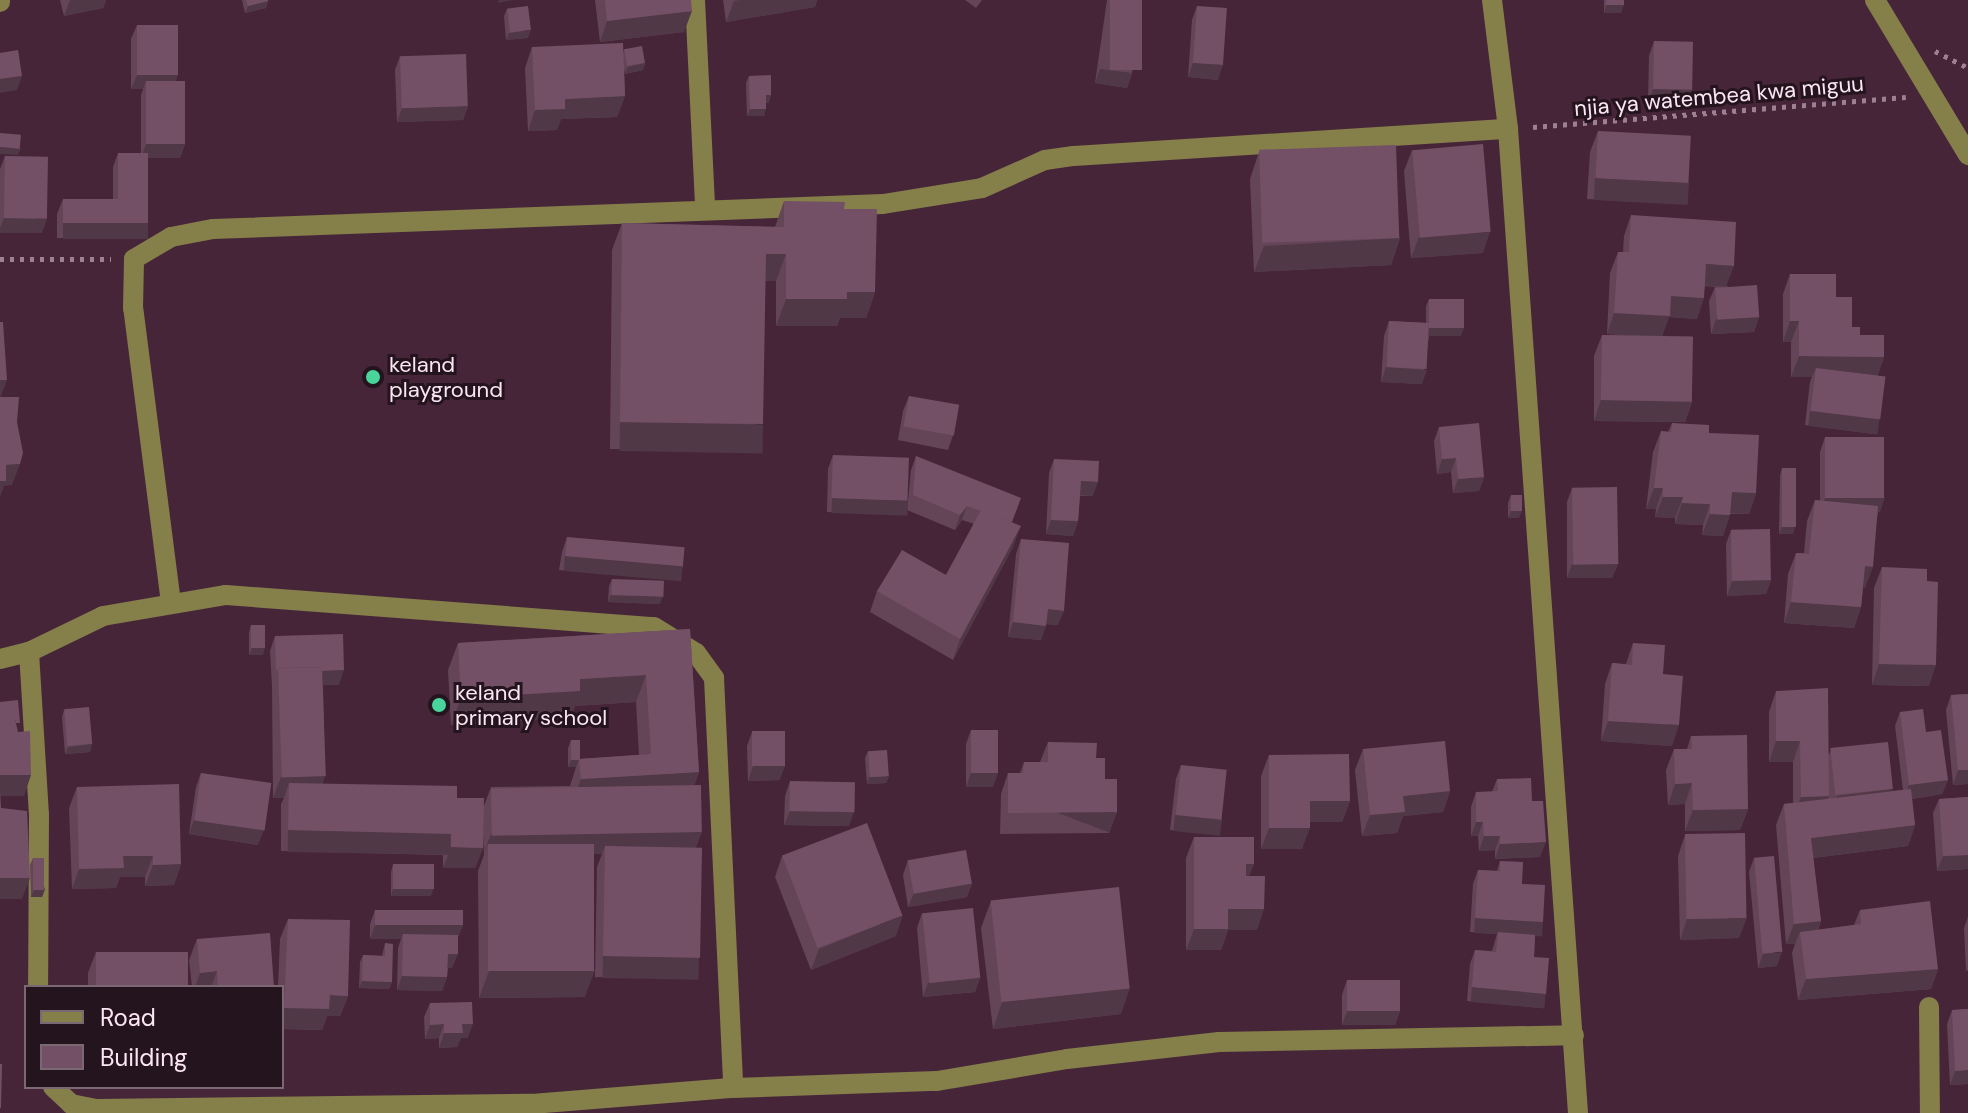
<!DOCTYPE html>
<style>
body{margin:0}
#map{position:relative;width:1968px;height:1113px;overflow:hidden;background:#462539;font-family:"DM Sans",sans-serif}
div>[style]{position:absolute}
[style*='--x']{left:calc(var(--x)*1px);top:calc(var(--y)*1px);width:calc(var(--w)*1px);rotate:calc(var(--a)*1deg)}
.path>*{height:5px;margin-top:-2.5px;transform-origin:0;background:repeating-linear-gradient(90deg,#9d8192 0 4px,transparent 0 10px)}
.minor>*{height:20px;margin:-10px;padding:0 10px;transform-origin:10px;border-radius:10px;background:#857f4a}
.wall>*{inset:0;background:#644558}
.shaded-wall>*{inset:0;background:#513847;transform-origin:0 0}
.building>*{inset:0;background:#745066;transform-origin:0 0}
.dots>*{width:22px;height:22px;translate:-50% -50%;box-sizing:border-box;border:4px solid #23141d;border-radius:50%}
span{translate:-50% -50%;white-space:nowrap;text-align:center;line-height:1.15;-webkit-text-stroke:6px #23141d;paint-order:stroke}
.street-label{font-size:22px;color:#fce6f3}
.poi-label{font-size:22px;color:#fce6f3}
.left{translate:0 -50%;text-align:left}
.legend{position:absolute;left:24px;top:985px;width:260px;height:104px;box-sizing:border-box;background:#23141d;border:2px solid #7a6873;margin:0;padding:10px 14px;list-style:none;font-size:24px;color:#fce6f3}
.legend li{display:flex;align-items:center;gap:16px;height:40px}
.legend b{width:40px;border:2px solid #7a6873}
</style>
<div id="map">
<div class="path">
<i style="--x:1935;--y:51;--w:37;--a:27"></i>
<i style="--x:1533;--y:127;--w:374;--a:-4.6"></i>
<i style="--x:0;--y:259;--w:111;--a:0"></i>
</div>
<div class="minor">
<i style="--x:695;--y:0;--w:207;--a:87.2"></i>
<i style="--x:1492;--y:0;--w:130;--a:82.9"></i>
<i style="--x:1508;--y:129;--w:986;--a:85.93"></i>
<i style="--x:1875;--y:0;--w:181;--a:59"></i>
<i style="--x:0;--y:2;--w:2;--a:-90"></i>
<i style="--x:171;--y:603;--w:297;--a:-97.3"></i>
<i style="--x:133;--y:308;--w:49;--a:-88.8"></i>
<i style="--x:134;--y:259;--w:43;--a:-30.7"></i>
<i style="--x:171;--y:237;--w:43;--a:-10.8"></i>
<i style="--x:213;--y:229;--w:670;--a:-2.14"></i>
<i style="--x:883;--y:204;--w:100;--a:-9.2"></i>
<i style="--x:982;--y:188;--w:69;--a:-24"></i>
<i style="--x:1045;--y:160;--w:29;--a:-8"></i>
<i style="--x:1074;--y:156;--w:435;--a:-3.6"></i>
<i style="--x:29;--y:652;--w:162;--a:86.5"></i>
<i style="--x:39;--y:814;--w:173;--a:90.3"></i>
<i style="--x:0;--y:659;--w:30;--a:-14"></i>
<i style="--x:29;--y:652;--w:82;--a:-25.9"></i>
<i style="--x:103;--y:616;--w:125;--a:-9.7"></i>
<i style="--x:226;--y:595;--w:429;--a:4.3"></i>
<i style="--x:654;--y:627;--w:49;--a:31.8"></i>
<i style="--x:696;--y:653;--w:31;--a:54"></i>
<i style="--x:714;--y:678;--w:410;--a:87.3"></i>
<i style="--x:1929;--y:1007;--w:106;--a:89.5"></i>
<i style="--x:53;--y:1087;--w:25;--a:43"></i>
<i style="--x:71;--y:1104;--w:26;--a:11"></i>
<i style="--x:97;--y:1109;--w:435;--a:-0.7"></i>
<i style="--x:532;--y:1104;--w:202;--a:-4.6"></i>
<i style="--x:733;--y:1088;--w:204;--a:-2"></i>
<i style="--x:937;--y:1081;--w:132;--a:-9.6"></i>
<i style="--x:1067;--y:1059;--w:153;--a:-6.4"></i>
<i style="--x:1219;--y:1042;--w:355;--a:-1.1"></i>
</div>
<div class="wall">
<i style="clip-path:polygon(60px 0,106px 0,103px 8px,64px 16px)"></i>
<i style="clip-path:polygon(242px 0,268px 0,268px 1px,266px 8px,245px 13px)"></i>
<i style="clip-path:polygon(595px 0,691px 0,684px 32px,600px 42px)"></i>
<i style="clip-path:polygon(723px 0,817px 0,815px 7px,726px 22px)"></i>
<i style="clip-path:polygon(965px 0,982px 0,976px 8px)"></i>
<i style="clip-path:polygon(1107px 0,1142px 0,1132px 73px,1127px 88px,1095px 83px)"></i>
<i style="clip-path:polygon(1604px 0,1624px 0,1621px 13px,1604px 13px)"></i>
<i style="clip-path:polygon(1197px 6px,1218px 80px,1188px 77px,1192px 20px)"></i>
<i style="clip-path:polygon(507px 9px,528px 38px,506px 40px,504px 16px)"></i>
<i style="clip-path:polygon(137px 25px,176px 81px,185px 144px,180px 158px,148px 158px,148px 223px,143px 238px,57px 238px,57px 214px,63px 199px,113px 199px,113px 167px,118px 153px,141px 153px,141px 95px,143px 89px,131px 89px,131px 39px)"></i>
<i style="clip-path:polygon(1654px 41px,1692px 89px,1687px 104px,1648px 103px,1649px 56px)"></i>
<i style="clip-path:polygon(532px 47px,623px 53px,624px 49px,645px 63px,643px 70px,625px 74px,624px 68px,625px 96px,617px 117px,561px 119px,557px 130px,528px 131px,525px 68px)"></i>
<i style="clip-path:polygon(400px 56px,468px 106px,463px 120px,397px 122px,395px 70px)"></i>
<i style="clip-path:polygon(749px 76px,769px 103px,766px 103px,764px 116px,747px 116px,746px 83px)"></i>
<i style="clip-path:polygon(1598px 131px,1689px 183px,1681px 204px,1587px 199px,1590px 152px)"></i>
<i style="clip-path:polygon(1412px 150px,1483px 253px,1411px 258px,1404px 171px)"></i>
<i style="clip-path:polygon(1259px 152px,1400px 238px,1391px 265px,1254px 272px,1250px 179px)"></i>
<i style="clip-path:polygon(5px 156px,42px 233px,0 233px,0 169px)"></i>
<i style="clip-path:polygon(784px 201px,844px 209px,875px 292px,866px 318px,840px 318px,837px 326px,776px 326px,776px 281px,765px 281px,753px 451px,610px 449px,612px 250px,622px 223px,775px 227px)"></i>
<i style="clip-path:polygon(1631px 215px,1727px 286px,1759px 317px,1754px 332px,1711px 334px,1709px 301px,1715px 287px,1717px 287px,1705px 286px,1697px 319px,1669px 317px,1662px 336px,1692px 402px,1685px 422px,1594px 421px,1594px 356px,1602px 335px,1643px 336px,1607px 334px,1610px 273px,1618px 252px,1623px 252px,1624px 236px)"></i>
<i style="clip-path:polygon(1790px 274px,1836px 297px,1852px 327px,1884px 357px,1877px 376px,1879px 420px,1874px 434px,1805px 425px,1810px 382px,1812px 377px,1791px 377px,1791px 342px,1783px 342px,1783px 294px)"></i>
<i style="clip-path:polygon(1429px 299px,1461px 336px,1429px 336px,1422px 384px,1381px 382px,1384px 336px,1389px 321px,1426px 323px,1426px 306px)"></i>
<i style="clip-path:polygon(909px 396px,953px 435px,948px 450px,898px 440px,903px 411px)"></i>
<i style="clip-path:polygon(1672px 423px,1709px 433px,1756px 493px,1749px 514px,1730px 514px,1723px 536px,1702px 535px,1703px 525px,1675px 524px,1675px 518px,1655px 517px,1656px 509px,1646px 509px,1653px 452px,1661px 431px,1668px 432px)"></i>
<i style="clip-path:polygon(1439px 427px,1484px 477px,1479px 491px,1453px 493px,1451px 472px,1437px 474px,1434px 441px)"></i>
<i style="clip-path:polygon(1825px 437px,1880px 512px,1878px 512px,1865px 588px,1863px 588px,1861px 607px,1854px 628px,1784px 623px,1788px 574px,1796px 553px,1804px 553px,1807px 521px,1815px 500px,1820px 501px,1820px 452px)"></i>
<i style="clip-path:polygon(833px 455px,902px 514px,827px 512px,828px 469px)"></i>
<i style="clip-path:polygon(916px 456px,1012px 522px,1013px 547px,953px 660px,870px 612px,877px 591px,946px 575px,974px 524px,962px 520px,955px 530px,907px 510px,911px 470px)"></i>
<i style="clip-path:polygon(1054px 459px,1093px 496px,1080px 496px,1078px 521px,1073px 536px,1046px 534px,1049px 473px)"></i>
<i style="clip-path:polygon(1782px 468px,1793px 534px,1779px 534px,1780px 475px)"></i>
<i style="clip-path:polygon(1572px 488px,1618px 564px,1612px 578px,1567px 578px,1567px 502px)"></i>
<i style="clip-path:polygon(1511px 495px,1519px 518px,1508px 518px,1508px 503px)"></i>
<i style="clip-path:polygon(1731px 530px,1771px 580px,1766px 594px,1727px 596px,1726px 544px)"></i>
<i style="clip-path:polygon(567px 537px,683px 566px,678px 580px,559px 570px,562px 552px)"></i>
<i style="clip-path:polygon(1021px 539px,1058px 625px,1046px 624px,1041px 640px,1008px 637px,1016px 554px)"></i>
<i style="clip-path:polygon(1882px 567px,1927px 581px,1929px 686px,1872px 685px,1874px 588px)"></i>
<i style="clip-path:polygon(612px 579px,660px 604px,608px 602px,609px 586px)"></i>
<i style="clip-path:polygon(251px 625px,263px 655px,249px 655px,249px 632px)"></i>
<i style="clip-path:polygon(690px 629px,699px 772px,694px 785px,699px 958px,692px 979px,595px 977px,597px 867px,602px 854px,594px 854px,585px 997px,479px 998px,478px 871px,484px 855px,483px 833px,483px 848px,475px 868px,443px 868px,443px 855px,281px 851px,281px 804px,284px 798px,273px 798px,272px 686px,270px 651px,275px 636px,339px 685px,323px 685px,325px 776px,322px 784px,457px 798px,484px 806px,491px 787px,570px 786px,576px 767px,568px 767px,568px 748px,571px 740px,580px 759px,639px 755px,636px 702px,575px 706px,571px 718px,451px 725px,448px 670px,458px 643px)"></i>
<i style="clip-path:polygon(1633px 643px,1663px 674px,1672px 746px,1601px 741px,1605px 684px,1612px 663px,1626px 664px)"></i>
<i style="clip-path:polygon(1776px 691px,1829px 755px,1831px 750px,1892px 791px,1903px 790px,1895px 726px,1900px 712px,1926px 732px,1948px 780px,1942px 794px,1912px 799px,1915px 825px,1908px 846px,1813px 858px,1821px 921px,1818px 930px,1854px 925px,1860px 910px,1938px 969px,1931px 989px,1798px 1000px,1792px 953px,1795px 944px,1786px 944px,1776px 825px,1784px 804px,1793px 803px,1793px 762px,1769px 762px,1769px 712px)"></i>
<i style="clip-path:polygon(1968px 694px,1968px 784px,1953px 785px,1946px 710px,1951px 695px)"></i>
<i style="clip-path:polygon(64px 710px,92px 744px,90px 752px,65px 754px,62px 717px)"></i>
<i style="clip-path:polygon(971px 730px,993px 787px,966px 787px,966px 744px)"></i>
<i style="clip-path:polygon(752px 732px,780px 780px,748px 781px,747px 746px)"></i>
<i style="clip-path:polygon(1691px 736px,1748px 809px,1740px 830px,1685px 831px,1685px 804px,1668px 805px,1666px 770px,1674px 749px,1687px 749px)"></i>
<i style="clip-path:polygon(1048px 742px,1096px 758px,1117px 812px,1109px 833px,1000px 834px,1001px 794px,1008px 773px,1020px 773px,1024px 762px,1040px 762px)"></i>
<i style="clip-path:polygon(1363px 749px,1450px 791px,1443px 812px,1403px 816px,1397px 833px,1362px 836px,1355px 770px)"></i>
<i style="clip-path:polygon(868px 751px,889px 776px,886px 783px,867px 784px,865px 758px)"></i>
<i style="clip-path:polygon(1269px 755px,1350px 801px,1342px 822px,1310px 822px,1302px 849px,1261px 849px,1261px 776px)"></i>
<i style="clip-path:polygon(1181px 765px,1222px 820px,1217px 835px,1170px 830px,1176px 779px)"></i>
<i style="clip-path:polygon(201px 773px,258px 845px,189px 834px,196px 787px)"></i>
<i style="clip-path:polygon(1497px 779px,1532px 801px,1540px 857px,1495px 859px,1495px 850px,1479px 851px,1478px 836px,1471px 836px,1471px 807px,1476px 792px,1492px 792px)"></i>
<i style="clip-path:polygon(790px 781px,849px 826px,784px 825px,785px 796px)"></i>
<i style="clip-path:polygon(77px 787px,181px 864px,174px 885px,145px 886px,145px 877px,120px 877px,116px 888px,72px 889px,69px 808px)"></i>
<i style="clip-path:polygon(1968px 797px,1968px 869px,1937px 871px,1933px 813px,1939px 799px)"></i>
<i style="clip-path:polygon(1685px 835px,1739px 938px,1680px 940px,1678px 856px)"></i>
<i style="clip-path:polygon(1194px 837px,1249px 876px,1257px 930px,1228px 930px,1221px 950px,1186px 950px,1186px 858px)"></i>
<i style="clip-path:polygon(782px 856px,896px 936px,811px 970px,775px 877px)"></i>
<i style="clip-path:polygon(33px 858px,45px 889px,42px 897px,31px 897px,30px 865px)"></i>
<i style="clip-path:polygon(1754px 858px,1777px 966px,1758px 968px,1749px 872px)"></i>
<i style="clip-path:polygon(908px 860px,972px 883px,967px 897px,908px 907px,903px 875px)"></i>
<i style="clip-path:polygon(1500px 861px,1522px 884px,1537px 936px,1535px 936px,1534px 957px,1541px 1008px,1467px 1001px,1470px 964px,1475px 950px,1492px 951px,1497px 934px,1470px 932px,1473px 884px,1478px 870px,1497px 871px)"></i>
<i style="clip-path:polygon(393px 864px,431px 896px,391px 896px,391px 872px)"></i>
<i style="clip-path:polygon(991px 901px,1121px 1014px,993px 1029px,981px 928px)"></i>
<i style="clip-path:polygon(375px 910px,463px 925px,458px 937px,452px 968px,448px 968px,447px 977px,442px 991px,397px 990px,398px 948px,401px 939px,370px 939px,370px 924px)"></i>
<i style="clip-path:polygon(922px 913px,980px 978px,975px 992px,923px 997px,917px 928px)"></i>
<i style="clip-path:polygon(1968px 917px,1968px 970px,1966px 971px,1964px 928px)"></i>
<i style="clip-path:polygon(288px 919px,348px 996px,340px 1016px,327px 1016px,322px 1030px,282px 1029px,282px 987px,278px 987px,280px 939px)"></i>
<i style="clip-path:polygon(197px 939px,274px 987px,192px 987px,189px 960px)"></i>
<i style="clip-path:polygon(385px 943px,392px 982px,389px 989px,359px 988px,360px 962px,363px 955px,382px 956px)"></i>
<i style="clip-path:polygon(96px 952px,188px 987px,88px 987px,88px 973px)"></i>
<i style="clip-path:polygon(1347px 980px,1400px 1011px,1395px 1025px,1342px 1025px,1342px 995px)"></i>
<i style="clip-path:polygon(430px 1003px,468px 1038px,461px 1038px,457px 1047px,439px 1048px,439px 1038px,425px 1039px,424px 1017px)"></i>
<i style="clip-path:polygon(1968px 1009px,1968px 1084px,1950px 1085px,1947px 1024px,1952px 1010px)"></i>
</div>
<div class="shaded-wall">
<i style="clip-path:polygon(70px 0,106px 0,103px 8px,64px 16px)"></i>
<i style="clip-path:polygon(499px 0,513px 0,498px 3px)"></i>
<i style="clip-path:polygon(740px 0,817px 0,815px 7px,726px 22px,734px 1px)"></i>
<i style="clip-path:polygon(268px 1px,266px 8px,245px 13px,248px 6px)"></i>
<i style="clip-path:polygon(1606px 5px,1624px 5px,1621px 13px,1604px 13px)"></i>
<i style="clip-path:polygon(692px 11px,684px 32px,600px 42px,607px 21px)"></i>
<i style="clip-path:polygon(531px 30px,528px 38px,506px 40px,509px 33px)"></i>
<i style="clip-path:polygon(645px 63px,643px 70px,625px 74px,627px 67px)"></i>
<i style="clip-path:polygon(1193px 63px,1223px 65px,1218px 80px,1188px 77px)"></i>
<i style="clip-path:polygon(1100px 69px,1132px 73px,1127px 88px,1095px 83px)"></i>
<i style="clip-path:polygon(137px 75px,178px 75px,173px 89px,146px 81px,143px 89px,131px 89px)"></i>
<i style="clip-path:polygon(22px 76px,17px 90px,0 93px,0 79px)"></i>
<i style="clip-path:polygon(1653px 89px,1692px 89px,1687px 104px,1648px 103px)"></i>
<i style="clip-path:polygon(766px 95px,771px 95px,769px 103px,764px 103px)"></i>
<i style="clip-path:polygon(625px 96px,617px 117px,561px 119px,557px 130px,528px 131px,535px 110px,565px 99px)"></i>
<i style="clip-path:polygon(468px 106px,463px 120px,397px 122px,402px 108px)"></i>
<i style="clip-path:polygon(750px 109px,766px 109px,764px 116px,747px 116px)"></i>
<i style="clip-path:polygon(146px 144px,185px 144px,180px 158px,141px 158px)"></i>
<i style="clip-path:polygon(0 147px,21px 148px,18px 155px,0 154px)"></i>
<i style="left:1595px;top:178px;width:94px;height:22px;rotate:3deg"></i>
<i style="clip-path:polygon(4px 218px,47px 219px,42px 233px,0 233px,0 228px)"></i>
<i style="left:63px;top:223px;width:85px;height:16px"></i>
<i style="clip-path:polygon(1490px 232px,1483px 253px,1411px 258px,1419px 237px)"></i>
<i style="clip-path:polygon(1400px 238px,1391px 265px,1254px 272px,1264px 246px)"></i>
<i style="clip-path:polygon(766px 254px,786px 254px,776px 281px,756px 281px)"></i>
<i style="clip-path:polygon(1706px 264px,1734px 266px,1726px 287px,1699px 285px)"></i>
<i style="clip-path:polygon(847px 292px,875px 292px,866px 318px,840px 318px,837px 326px,776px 326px,786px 299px)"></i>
<i style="clip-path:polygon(1671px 296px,1704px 298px,1697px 319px,1669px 317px,1662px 337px,1607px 334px,1614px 313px)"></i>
<i style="clip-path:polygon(1759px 317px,1754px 332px,1711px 334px,1716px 319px)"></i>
<i style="clip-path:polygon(1790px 321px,1799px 321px,1791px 342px,1783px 342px)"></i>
<i style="clip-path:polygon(1429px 328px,1464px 328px,1461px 336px,1426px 336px)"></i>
<i style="clip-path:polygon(1799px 356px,1884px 357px,1877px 378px,1816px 368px,1812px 377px,1791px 377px)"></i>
<i style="clip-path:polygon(1386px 367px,1427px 370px,1422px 384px,1381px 382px)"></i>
<i style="clip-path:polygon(0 380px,7px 380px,0 399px)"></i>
<i style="clip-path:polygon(1601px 400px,1692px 402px,1685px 422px,1594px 421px)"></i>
<i style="left:1810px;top:411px;width:70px;height:15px;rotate:7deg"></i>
<i style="left:620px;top:422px;width:143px;height:29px;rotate:1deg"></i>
<i style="clip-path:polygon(1456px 458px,1451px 472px,1437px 474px,1442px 459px)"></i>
<i style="clip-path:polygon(20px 464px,12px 485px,4px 486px,0 497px,0 481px,6px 465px)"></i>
<i style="clip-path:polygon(1484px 477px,1479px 491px,1453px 493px,1458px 479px)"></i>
<i style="clip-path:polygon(1081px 481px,1098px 482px,1093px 496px,1076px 495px)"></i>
<i style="clip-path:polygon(1654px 488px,1663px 488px,1656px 509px,1646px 509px)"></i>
<i style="clip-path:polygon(1732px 492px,1756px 493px,1749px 514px,1724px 513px)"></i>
<i style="clip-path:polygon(1663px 497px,1683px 497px,1675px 518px,1655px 517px)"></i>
<i style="clip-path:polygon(1885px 497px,1880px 512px,1820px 512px,1825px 498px)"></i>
<i style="left:832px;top:498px;width:76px;height:15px;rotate:2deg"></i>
<i style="clip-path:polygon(1682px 503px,1710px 504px,1703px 525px,1675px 524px)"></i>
<i style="clip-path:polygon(967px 506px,962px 520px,955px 530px,960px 515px)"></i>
<i style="clip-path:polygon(1511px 511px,1522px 511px,1519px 518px,1508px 518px)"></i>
<i style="clip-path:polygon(1710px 514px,1730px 515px,1723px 536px,1702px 535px)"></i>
<i style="clip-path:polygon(1051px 520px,1078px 521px,1073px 536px,1046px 534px)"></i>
<i style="clip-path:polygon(1021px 526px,1013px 547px,953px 660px,960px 639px)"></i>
<i style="clip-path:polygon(1782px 527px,1795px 527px,1793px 534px,1779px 534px)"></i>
<i style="left:565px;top:556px;width:118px;height:15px;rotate:5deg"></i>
<i style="clip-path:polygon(1572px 564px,1618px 564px,1612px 578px,1567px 578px)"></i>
<i style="clip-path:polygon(1865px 566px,1873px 567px,1865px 588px,1857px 587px)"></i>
<i style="clip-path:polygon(1771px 580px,1766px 594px,1727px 596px,1732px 581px)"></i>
<i style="clip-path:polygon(611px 595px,663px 596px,660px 604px,608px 602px)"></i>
<i style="clip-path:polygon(1791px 602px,1861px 607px,1854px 628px,1784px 623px)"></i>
<i style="clip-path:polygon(1048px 609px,1064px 611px,1058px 625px,1043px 624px)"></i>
<i style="clip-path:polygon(1013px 622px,1046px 626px,1041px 640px,1008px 637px)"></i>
<i style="clip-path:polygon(252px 648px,265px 648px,263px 655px,249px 655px)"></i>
<i style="clip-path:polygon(1879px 664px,1936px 665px,1929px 686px,1872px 685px)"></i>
<i style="clip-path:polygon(344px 670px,339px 685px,279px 686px,278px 672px)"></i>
<i style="clip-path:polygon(646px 675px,636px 702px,575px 706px,571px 718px,451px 725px,461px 698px,580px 679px)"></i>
<i style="clip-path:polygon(1608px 721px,1679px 725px,1672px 746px,1601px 741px)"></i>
<i style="clip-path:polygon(1776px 741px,1800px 741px,1793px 762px,1769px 762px)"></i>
<i style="clip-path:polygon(92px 744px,90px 752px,65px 754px,68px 747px)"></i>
<i style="clip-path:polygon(571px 760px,579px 760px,576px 767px,568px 767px)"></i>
<i style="clip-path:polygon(753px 766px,785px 766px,780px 780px,748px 781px)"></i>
<i style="clip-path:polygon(1958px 770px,1968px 770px,1968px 784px,1953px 785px)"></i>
<i style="clip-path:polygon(699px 772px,690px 799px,571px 806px,581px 779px)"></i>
<i style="clip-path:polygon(971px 773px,998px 773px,993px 787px,966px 787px)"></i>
<i style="clip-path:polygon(0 775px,31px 775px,24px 796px,0 796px)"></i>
<i style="clip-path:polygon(325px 776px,317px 797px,289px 783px,284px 798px,273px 798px,281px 777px)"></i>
<i style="clip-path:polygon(889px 776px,886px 783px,867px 784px,869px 777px)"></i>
<i style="clip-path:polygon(1948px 780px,1942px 794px,1904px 800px,1909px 785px)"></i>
<i style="clip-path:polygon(1692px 783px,1685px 804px,1668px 805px,1675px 784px)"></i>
<i style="clip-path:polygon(1893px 789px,1888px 803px,1831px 810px,1837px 796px)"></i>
<i style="clip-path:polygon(1450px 791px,1443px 812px,1403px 816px,1397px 833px,1362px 836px,1370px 815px,1403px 796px)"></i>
<i style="clip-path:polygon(1829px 796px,1822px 817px,1793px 817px,1801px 797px)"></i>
<i style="clip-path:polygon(1310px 801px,1350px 801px,1342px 822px,1302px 822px)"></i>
<i style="clip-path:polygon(1748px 809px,1740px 830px,1685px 831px,1693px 810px)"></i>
<i style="clip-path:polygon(790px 811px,854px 812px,849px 826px,784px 825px)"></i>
<i style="left:1117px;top:812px;width:22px;height:109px;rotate:111deg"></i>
<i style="left:1175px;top:815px;width:47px;height:16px;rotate:6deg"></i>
<i style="clip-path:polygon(194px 820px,264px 830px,258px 845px,189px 834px)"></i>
<i style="clip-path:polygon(1476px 822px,1483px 822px,1478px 836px,1471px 836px)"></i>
<i style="clip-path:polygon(1915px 825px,1908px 846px,1803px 859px,1811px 838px)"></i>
<i style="clip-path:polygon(1269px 828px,1310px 828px,1302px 849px,1261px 849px)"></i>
<i style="left:288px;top:830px;width:163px;height:22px;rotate:1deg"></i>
<i style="clip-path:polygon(702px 832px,694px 853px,605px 846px,602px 854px,488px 855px,488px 844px,483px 855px,491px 834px)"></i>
<i style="clip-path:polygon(1484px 836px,1500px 836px,1495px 850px,1479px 851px)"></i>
<i style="clip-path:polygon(1546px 842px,1540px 857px,1495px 859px,1500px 844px)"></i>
<i style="clip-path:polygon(451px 847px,483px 848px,475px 868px,443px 868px)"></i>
<i style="clip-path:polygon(1968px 855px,1968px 869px,1937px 871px,1943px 856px)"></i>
<i style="clip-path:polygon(123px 856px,153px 856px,145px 877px,120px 877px,116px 888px,72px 889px,79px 869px)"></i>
<i style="clip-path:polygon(181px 864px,174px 885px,145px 886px,153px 865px)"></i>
<i style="clip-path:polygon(1246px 864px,1254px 864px,1246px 885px)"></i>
<i style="clip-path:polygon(0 878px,30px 878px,22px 899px,0 899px)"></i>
<i style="clip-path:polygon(972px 883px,967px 897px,908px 907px,914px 893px)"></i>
<i style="clip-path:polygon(434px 888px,431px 896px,391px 896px,393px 889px)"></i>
<i style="clip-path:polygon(45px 889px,42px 897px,31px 897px,34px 890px)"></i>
<i style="clip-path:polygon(1228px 909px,1264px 909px,1257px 930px,1228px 930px,1221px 950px,1186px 950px,1194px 929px)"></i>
<i style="clip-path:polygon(903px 915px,896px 936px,811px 970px,819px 949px)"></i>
<i style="left:1475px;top:918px;width:68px;height:15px;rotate:3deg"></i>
<i style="clip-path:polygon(1747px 918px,1739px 938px,1680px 940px,1687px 919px)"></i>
<i style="clip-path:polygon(1821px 921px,1813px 941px,1800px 932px,1795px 944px,1786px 944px,1794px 924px)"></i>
<i style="clip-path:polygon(375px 925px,463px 925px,457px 939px,403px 934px,401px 939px,370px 939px)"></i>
<i style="clip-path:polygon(1782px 952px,1777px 966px,1758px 968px,1763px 954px)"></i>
<i style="clip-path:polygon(448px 954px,458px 954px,452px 968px,443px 968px)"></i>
<i style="left:603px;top:956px;width:96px;height:22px;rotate:1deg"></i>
<i style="clip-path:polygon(1938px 969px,1931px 989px,1798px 1000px,1806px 979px)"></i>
<i style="clip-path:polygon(595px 970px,585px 997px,479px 998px,489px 971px)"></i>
<i style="clip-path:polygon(217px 971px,211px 987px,195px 987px,200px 973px)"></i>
<i style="clip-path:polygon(402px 976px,447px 977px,442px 991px,397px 990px)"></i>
<i style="clip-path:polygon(980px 978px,975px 992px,923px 997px,928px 983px)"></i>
<i style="clip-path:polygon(362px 981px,392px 982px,389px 989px,359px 988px)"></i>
<i style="left:1472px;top:987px;width:74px;height:15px;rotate:5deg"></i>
<i style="clip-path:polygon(1130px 988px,1121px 1014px,993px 1029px,1002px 1002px)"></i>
<i style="clip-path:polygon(330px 995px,348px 996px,340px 1016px,327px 1016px,322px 1030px,282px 1029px,282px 1014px,284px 1008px)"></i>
<i style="clip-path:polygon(1347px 1011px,1400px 1011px,1395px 1025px,1342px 1025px)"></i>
<i style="clip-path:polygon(444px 1024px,439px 1038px,425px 1039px,430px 1025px)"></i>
<i style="clip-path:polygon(462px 1024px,473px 1024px,468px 1038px,461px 1038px,457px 1047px,439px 1048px,444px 1033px)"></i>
<i style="clip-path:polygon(1968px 1070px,1968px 1084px,1950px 1085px,1955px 1071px)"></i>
</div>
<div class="building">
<i style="clip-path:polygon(246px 0,268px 0,268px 1px,248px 6px)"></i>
<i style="clip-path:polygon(605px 0,691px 0,692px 11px,607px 21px)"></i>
<i style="left:1110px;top:0;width:32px;height:70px"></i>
<i style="left:1606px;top:0;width:18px;height:5px"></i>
<i style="left:528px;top:6px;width:24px;height:21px;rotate:83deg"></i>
<i style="left:1197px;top:6px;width:30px;height:57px;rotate:4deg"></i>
<i style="left:137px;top:25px;width:41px;height:50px"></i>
<i style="left:1654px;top:41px;width:39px;height:48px;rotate:1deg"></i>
<i style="clip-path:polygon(623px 43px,625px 96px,565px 99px,565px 109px,535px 110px,532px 47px)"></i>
<i style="left:642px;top:46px;width:17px;height:18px;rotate:80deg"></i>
<i style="clip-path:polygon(18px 50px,22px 76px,0 79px,0 53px)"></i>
<i style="left:466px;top:54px;width:52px;height:66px;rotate:88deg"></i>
<i style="clip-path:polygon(771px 75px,771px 95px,766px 95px,766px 109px,750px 109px,749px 76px)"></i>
<i style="left:146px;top:81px;width:39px;height:63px"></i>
<i style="left:1598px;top:131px;width:93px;height:47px;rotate:3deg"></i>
<i style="left:0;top:133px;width:21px;height:14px;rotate:5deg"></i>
<i style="left:1483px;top:144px;width:88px;height:71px;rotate:85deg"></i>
<i style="left:1396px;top:145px;width:93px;height:137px;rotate:88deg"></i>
<i style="clip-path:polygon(118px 153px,148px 153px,148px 223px,63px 223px,63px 199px,118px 199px)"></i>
<i style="left:5px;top:156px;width:43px;height:62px;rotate:1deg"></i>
<i style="clip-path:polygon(784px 201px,845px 202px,844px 209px,877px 209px,875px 292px,847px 292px,847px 299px,786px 299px,786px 254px,766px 254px,763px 424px,620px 422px,622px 223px,784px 227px)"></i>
<i style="clip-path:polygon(1631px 215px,1736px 222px,1734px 266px,1706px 264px,1704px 298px,1671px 296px,1670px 316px,1614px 313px,1618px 252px,1629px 252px)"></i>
<i style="clip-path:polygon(1790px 274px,1836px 274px,1836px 297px,1852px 297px,1852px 327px,1860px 327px,1860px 335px,1884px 335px,1884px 357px,1799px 356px,1799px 321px,1790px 321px)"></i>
<i style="left:1757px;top:285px;width:32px;height:42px;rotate:86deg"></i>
<i style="left:1429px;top:299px;width:35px;height:29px"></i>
<i style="left:1389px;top:321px;width:40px;height:46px;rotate:3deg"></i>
<i style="clip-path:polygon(0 322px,3px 322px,7px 380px,0 380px)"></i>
<i style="left:1602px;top:335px;width:91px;height:65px;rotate:1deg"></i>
<i style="left:1816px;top:368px;width:70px;height:43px;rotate:7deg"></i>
<i style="left:909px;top:396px;width:51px;height:31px;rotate:10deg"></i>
<i style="clip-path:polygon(0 397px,19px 397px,17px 422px,23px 453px,20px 464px,6px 465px,6px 481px,0 481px)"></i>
<i style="clip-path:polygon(1479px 423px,1484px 477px,1458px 479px,1456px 458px,1442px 459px,1439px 427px)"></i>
<i style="clip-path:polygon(1672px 423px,1709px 425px,1709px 433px,1759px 435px,1756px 493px,1732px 492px,1730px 515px,1710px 514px,1710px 504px,1682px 503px,1683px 497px,1663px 497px,1663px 488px,1654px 488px,1661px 431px,1671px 432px)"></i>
<i style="left:1825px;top:437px;width:59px;height:61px"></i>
<i style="left:833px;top:455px;width:76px;height:43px;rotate:2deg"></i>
<i style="clip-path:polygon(916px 456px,1021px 498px,1012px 522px,967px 506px,960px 515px,913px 495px)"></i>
<i style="clip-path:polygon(1054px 459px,1099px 461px,1098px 482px,1081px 481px,1078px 521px,1051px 520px)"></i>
<i style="left:1782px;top:468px;width:14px;height:59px"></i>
<i style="left:1617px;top:487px;width:77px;height:45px;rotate:89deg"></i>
<i style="left:1511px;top:495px;width:11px;height:16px"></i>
<i style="clip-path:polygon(1815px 500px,1878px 506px,1873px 567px,1865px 566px,1861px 607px,1791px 602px,1796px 553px,1809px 554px)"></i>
<i style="clip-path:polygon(981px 510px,1021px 526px,960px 639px,877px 591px,902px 550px,946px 575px)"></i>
<i style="left:1770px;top:529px;width:51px;height:39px;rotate:89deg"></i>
<i style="left:567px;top:537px;width:118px;height:19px;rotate:5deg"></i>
<i style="clip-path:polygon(1021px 539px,1069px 543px,1064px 611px,1048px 609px,1046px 626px,1013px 622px)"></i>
<i style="clip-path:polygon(1882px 567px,1927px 569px,1927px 581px,1938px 582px,1936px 665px,1879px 664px)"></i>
<i style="left:612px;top:579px;width:52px;height:16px;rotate:2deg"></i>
<i style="left:251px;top:625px;width:14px;height:23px"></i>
<i style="clip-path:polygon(690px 629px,699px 772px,581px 779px,579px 759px,651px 754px,646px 675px,580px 679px,580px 691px,461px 698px,458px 643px)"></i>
<i style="clip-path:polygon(343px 634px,344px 670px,322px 671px,322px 667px,278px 668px,276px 672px,275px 636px)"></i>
<i style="clip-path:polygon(1633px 643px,1665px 645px,1663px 674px,1683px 676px,1679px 725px,1608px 721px,1612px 663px,1632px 665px)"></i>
<i style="left:322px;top:667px;width:109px;height:44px;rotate:88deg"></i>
<i style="clip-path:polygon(1828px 688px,1829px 796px,1801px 797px,1800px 741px,1776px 741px,1776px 691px)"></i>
<i style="clip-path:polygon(1968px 694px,1968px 770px,1958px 770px,1951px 695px)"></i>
<i style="clip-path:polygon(18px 700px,20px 723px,16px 723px,15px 719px,0 719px,0 702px)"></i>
<i style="left:89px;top:707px;width:37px;height:25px;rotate:85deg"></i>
<i style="clip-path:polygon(1923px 709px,1926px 732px,1941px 730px,1948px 780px,1909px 785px,1900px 712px)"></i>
<i style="clip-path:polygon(0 719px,15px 719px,18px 732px,30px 731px,31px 775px,0 775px)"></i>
<i style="left:971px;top:730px;width:27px;height:43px"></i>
<i style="left:785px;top:731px;width:35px;height:33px;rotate:90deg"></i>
<i style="clip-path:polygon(1747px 735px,1748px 809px,1693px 810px,1692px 783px,1675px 784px,1674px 749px,1692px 749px,1691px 736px)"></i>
<i style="left:571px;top:740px;width:9px;height:20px"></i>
<i style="clip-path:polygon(1445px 741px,1450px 791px,1403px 796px,1405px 812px,1370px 815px,1363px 749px)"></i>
<i style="clip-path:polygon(1048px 742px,1097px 743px,1096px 758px,1105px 758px,1105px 779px,1117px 779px,1117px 812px,1008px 813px,1008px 773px,1023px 773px,1024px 762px,1048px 762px)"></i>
<i style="left:1888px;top:742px;width:47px;height:58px;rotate:84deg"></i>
<i style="left:887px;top:750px;width:26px;height:19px;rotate:86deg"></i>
<i style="clip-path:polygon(1349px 754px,1350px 801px,1310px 801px,1310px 828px,1269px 828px,1269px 755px)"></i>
<i style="left:1181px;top:765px;width:46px;height:50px;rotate:6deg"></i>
<i style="left:201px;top:773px;width:71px;height:48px;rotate:8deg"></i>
<i style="clip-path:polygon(1531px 778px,1532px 801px,1543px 801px,1546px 842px,1500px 844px,1500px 836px,1484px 836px,1483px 822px,1476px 822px,1476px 792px,1498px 791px,1497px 779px)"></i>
<i style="left:790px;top:781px;width:65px;height:30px;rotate:1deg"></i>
<i style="clip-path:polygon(289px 783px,457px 786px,457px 798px,484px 798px,483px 848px,451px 847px,451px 834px,288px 830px)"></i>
<i style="clip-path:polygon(179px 784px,181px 864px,153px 865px,153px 856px,123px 856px,124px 868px,79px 869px,77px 787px)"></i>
<i style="left:701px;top:785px;width:47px;height:210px;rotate:89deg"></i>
<i style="clip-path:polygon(1911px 789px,1915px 825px,1811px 838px,1821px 921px,1794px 924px,1784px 804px)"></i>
<i style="clip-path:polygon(0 790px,1px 808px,27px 811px,30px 878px,0 878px)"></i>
<i style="clip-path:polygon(1968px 797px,1968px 855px,1943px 856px,1939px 799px)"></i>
<i style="left:867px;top:823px;width:99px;height:91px;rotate:69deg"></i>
<i style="left:1745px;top:833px;width:85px;height:60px;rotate:89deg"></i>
<i style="clip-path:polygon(1194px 837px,1254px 837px,1254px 864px,1246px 864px,1246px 876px,1265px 876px,1264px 909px,1228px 909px,1228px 929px,1194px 929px)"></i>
<i style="left:488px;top:844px;width:106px;height:127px"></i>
<i style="left:605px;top:846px;width:97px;height:110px;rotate:1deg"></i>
<i style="left:966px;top:850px;width:34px;height:59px;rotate:80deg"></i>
<i style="left:1774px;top:856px;width:96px;height:20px;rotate:85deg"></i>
<i style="left:33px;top:858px;width:11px;height:32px"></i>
<i style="clip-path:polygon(1500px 861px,1523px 862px,1522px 884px,1545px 885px,1543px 922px,1475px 918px,1478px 870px,1500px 871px)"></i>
<i style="left:393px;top:864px;width:41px;height:25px"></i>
<i style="left:1119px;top:887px;width:102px;height:129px;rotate:84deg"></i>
<i style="clip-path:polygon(1930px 901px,1938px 969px,1806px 979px,1800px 932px,1861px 924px,1860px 910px)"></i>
<i style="left:973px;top:908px;width:70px;height:51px;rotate:84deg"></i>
<i style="left:375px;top:910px;width:88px;height:15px"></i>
<i style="clip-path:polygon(288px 919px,350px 920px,348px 996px,330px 995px,329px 1009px,284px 1008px)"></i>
<i style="clip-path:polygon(1498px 932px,1535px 935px,1534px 957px,1549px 958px,1546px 994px,1472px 987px,1475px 950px,1496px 952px)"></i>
<i style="clip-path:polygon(270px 933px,274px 987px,218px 987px,217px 971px,200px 973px,197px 939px)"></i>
<i style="clip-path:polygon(403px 934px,458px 935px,458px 954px,448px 954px,447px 977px,402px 976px)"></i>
<i style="clip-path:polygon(385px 943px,393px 944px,392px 982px,362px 981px,363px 955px,385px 956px)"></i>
<i style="left:96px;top:952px;width:92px;height:35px"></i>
<i style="left:1347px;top:980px;width:53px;height:31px"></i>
<i style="clip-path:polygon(472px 1002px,473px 1024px,462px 1024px,463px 1033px,444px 1033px,444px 1024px,430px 1025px,430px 1003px)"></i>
<i style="clip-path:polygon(1968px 1009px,1968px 1070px,1955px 1071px,1952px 1010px)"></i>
<i style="clip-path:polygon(0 1064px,2px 1064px,1px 1108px,0 1108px)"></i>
</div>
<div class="dots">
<i style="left:373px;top:377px;background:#49d49c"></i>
<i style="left:439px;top:705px;background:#49d49c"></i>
</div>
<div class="street-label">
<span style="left:1719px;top:96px;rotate:-5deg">njia ya watembea kwa miguu</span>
</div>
<div class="poi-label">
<span class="left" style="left:389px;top:377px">keland<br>playground</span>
<span class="left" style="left:455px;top:705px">keland<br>primary school</span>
</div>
<ul class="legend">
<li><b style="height:10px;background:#857f4a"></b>Road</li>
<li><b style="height:22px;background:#745066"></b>Building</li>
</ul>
</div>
